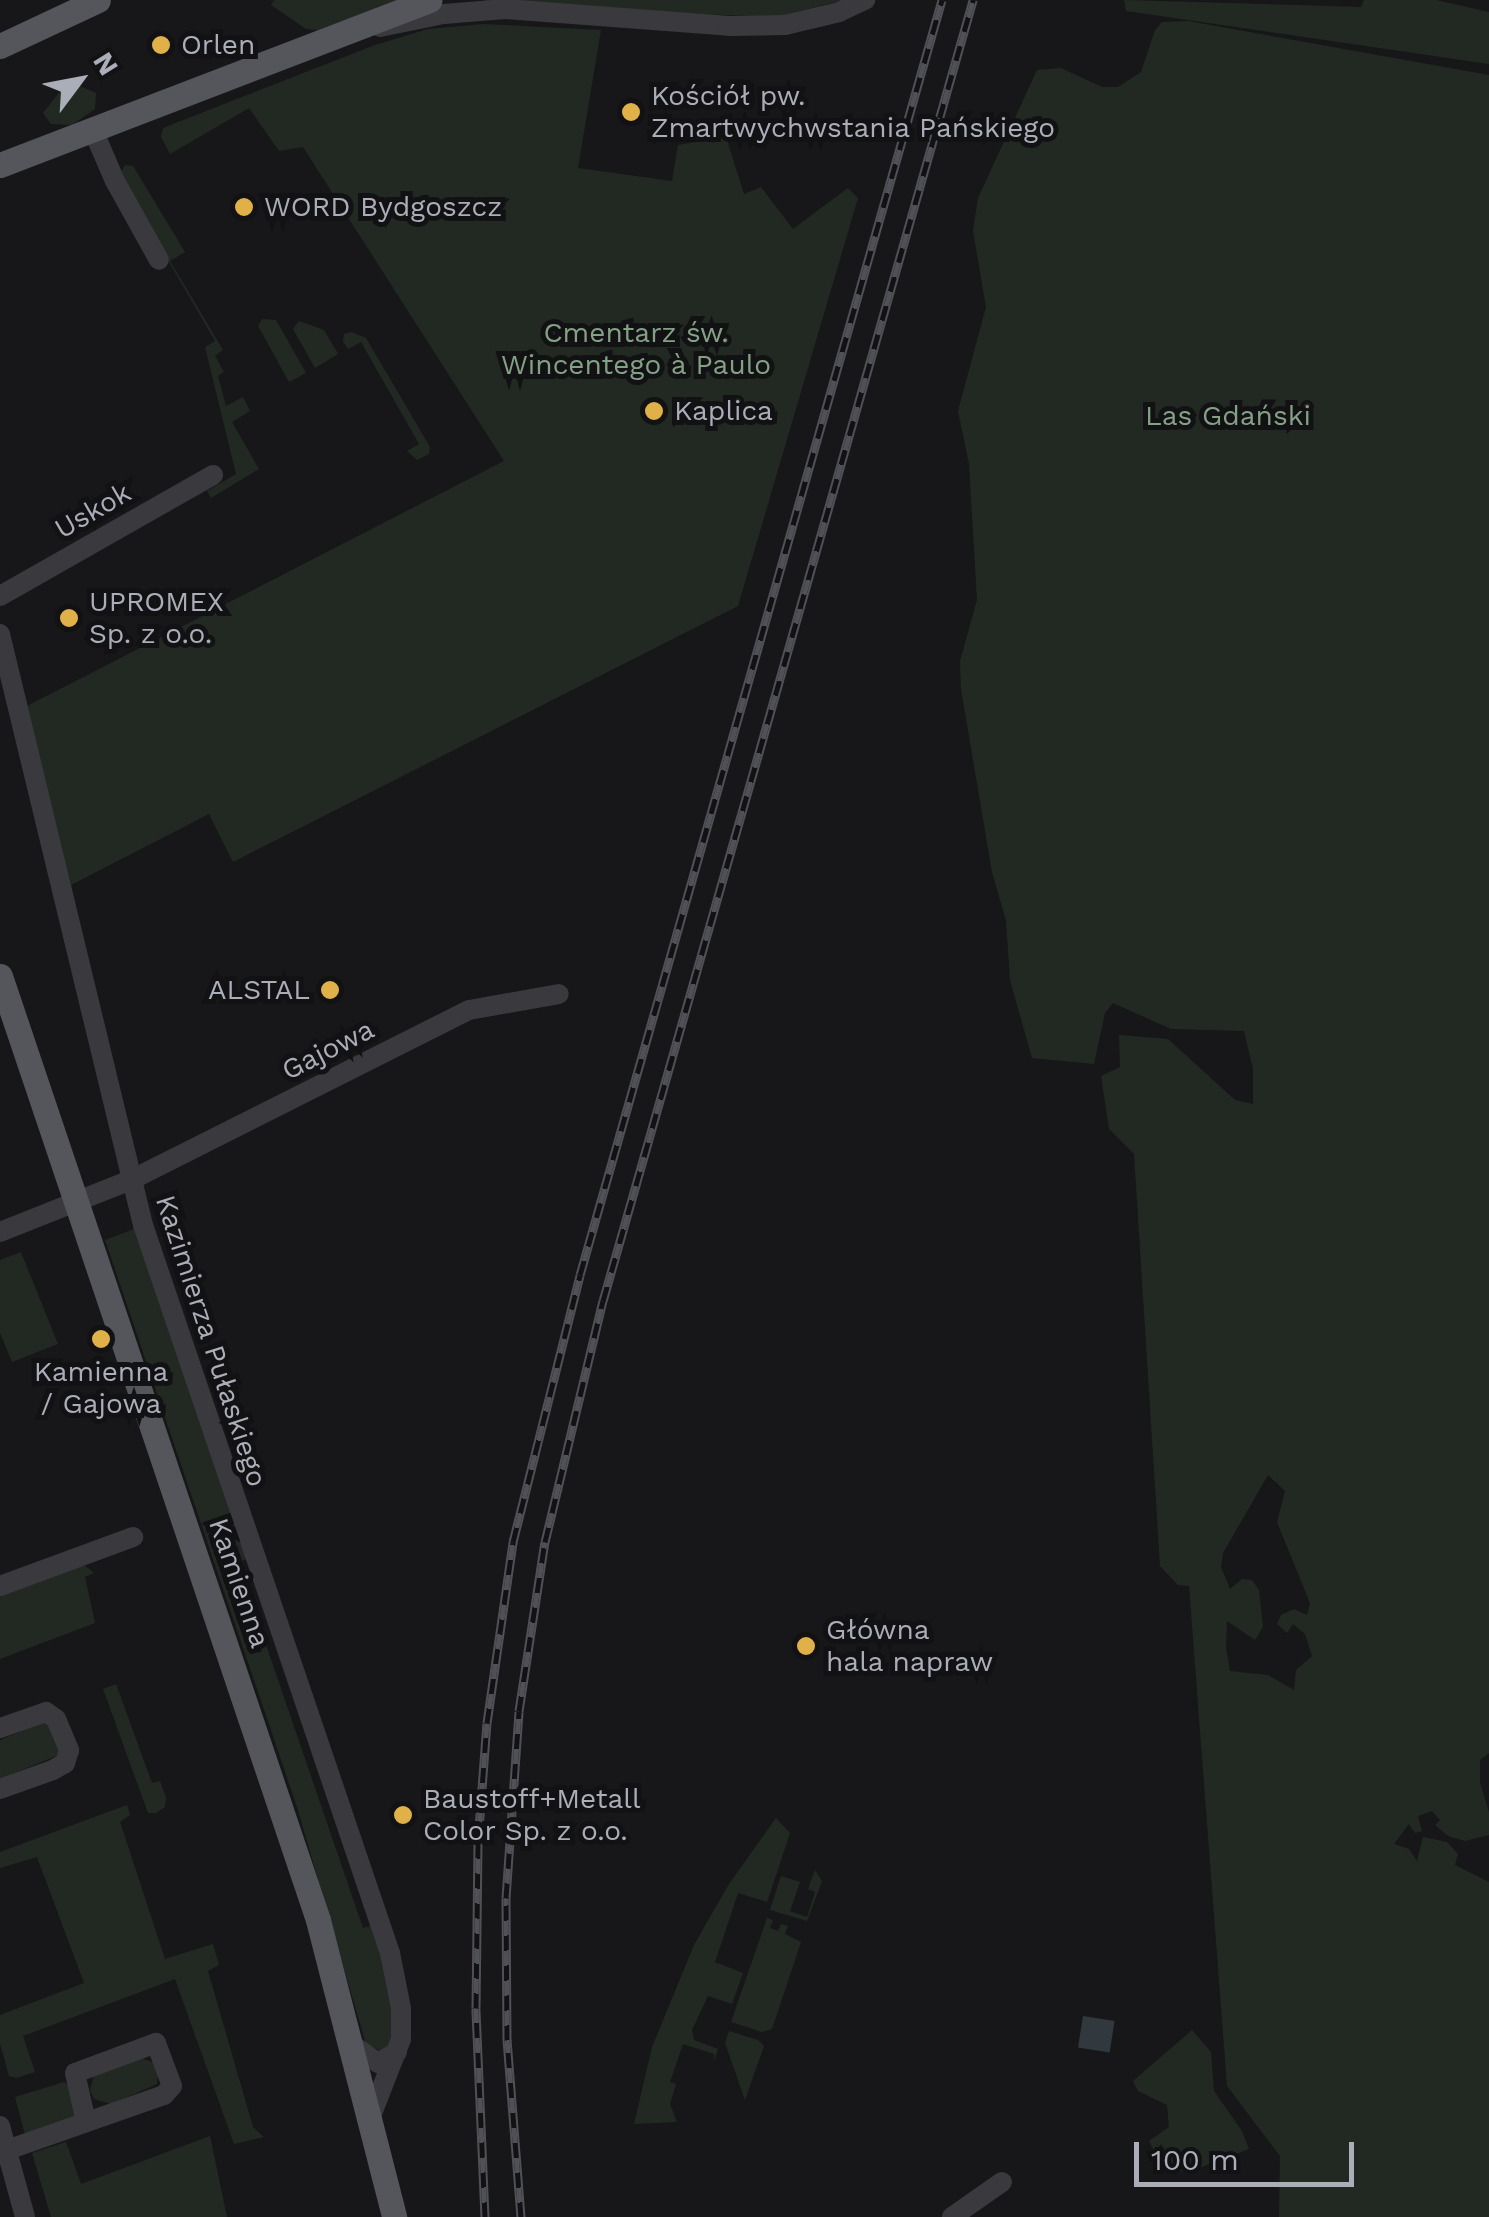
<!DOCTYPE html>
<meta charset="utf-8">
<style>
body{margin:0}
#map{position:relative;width:1489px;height:2217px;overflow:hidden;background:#171719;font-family:"Work Sans",sans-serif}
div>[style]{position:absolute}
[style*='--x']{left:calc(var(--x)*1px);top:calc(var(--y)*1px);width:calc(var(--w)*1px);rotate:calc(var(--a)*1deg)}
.green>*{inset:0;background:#222923}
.water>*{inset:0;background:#31383e;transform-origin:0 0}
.minor>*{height:20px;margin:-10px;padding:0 10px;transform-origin:10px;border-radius:10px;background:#39393e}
.major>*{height:25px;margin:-12.5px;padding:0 12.5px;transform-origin:12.5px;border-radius:12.5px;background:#55565c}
.rail>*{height:9px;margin-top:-4.5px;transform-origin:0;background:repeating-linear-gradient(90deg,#121214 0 15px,#505157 0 30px);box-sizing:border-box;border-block:2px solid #505157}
.dots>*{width:28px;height:28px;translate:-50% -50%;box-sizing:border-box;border:5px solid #121214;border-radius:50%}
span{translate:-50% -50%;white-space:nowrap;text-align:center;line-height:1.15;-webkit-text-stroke:10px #121214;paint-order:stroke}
.poi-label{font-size:28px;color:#abaeb8}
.left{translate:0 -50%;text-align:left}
.right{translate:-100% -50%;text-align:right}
.park-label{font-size:28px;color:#84a186}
.street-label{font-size:28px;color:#abaeb8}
.north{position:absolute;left:30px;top:30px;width:100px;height:100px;-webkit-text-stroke:8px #121214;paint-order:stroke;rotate:58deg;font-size:28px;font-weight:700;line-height:40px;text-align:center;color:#abaeb8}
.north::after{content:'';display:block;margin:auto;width:35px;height:45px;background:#abaeb8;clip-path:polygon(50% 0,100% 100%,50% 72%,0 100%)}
.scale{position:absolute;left:1134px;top:2142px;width:220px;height:45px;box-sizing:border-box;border:5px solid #abaeb8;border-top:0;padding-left:12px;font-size:30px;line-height:35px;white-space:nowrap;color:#abaeb8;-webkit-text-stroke:8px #121214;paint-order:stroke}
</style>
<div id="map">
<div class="green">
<i style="clip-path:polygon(274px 0,403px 0,318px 30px,306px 29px,271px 5px)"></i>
<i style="clip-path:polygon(486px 0,843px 0,777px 17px,469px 5px)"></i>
<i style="clip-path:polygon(1124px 0,1361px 7px,1364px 0,1436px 0,1489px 12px,1489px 64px,1126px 11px)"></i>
<i style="clip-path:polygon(evenodd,1188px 21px,1489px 75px,1489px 1753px,1480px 1760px,1480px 1783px,1489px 1812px,1489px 1835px,1465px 1841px,1448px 1836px,1435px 1825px,1440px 1820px,1432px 1811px,1418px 1816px,1422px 1831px,1415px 1833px,1409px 1824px,1394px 1844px,1409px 1849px,1417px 1861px,1423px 1837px,1447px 1842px,1458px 1854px,1455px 1865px,1489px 1882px,1489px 2217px,1279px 2217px,1280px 2156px,1227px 2086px,1189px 1586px,1178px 1585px,1160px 1566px,1134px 1154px,1109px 1129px,1101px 1076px,1120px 1067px,1119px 1035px,1168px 1039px,1235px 1100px,1253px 1104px,1253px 1069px,1244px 1031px,1171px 1029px,1113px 1003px,1105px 1013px,1094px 1064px,1032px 1058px,1010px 980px,1006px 921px,992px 872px,961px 689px,960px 661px,977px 600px,969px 464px,958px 411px,986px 307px,973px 231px,978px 198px,1037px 70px,1061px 68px,1102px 87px,1118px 87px,1141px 72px,1155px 30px,1162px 22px,1188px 21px,1268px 1475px,1285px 1491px,1277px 1522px,1310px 1603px,1307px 1615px,1294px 1609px,1281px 1615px,1277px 1624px,1287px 1633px,1293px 1624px,1305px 1634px,1312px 1656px,1296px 1670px,1294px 1690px,1268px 1675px,1230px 1671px,1226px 1648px,1227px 1621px,1255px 1640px,1263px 1627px,1259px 1590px,1252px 1580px,1242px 1579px,1230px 1589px,1221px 1567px,1223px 1553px,1268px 1475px)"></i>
<i style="clip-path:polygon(483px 24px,601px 30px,578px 168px,672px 181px,678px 145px,726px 137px,744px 194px,761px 187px,793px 229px,848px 188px,858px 198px,738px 606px,233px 862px,209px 814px,71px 885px,27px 706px,504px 461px,303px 147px,279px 151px,249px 108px,170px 154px,161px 137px,163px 128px,375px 45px,428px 29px)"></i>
<i style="clip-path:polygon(68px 81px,96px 93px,95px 109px,72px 125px,51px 124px,43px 113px)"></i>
<i style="clip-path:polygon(125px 165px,133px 166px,185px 252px,170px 261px,223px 350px,215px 356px,224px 372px,218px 376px,226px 406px,243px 397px,250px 411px,232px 422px,259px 469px,211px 498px,207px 491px,236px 474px,205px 347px,215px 341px,119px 176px)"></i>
<i style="clip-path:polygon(262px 319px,276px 320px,306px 373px,289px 382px,258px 326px)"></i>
<i style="clip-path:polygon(299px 321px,324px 330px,338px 354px,315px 368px,293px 329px)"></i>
<i style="clip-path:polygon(351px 332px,366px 338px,430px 447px,429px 454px,417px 460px,407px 451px,419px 444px,361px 342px,348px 349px,343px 341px,344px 334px)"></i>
<i style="clip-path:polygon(134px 1229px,248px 1558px,238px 1563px,363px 1928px,374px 1925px,393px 1994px,394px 2038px,384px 2052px,366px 2044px,297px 1807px,105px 1240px)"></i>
<i style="clip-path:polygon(21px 1252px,58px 1344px,12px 1362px,0 1333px,0 1260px)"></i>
<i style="clip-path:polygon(84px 1565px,94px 1573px,85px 1577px,95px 1623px,0 1659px,0 1593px)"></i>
<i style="clip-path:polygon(116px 1684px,152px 1783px,160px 1781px,166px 1798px,165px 1807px,156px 1813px,148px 1813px,103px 1689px)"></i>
<i style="clip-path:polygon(47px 1721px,61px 1754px,0 1779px,0 1740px)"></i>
<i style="clip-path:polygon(127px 1805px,130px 1815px,120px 1822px,165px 1959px,213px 1944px,219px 1965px,208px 1971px,253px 2127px,264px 2137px,234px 2144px,175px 1979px,23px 2036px,35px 2072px,16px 2078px,9px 2076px,0 2043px,0 2015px,84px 1983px,37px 1857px,0 1868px,0 1852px)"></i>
<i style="clip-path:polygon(776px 1818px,790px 1833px,767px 1902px,738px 1893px,715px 1962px,743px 1973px,732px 2004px,708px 1996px,692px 2030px,694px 2040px,718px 2049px,714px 2061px,714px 2054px,683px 2044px,670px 2082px,676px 2084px,670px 2104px,677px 2122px,634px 2124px,652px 2047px,694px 1945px,729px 1884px)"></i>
<i style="clip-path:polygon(815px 1870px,822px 1881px,807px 1921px,770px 1910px,781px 1876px,800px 1882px,790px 1911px,807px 1917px,815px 1892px,808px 1889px)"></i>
<i style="clip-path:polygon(767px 1918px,773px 1920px,770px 1928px,778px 1931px,781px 1924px,788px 1926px,785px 1934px,801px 1942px,772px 2029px,762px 2032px,731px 2022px)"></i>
<i style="clip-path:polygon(1192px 2030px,1211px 2052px,1214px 2091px,1242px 2131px,1249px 2149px,1194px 2170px,1165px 2172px,1149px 2141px,1169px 2127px,1167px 2105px,1138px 2091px,1133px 2081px)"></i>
<i style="clip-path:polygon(729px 2031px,758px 2040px,764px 2046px,745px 2100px,725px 2043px)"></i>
<i style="clip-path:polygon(137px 2057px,159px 2064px,157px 2084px,111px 2104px,94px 2099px,90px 2090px,95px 2072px)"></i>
<i style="clip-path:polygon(64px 2082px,71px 2087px,78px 2114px,65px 2124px,26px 2138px,15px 2097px)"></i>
<i style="clip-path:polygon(210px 2136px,227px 2217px,51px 2217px,32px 2153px,66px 2142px,81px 2184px)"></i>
</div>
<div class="water">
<i style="left:1083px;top:2016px;width:32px;height:32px;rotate:9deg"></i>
</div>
<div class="minor">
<i style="--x:380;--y:27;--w:65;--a:-11.5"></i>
<i style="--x:444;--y:14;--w:61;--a:-4.7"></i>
<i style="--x:505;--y:9;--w:225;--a:4.3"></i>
<i style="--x:729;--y:26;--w:56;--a:-1"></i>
<i style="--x:785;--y:25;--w:56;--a:-13.5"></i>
<i style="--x:839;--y:12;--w:29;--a:-25"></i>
<i style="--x:93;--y:130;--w:56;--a:66.7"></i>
<i style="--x:115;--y:181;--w:90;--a:60.9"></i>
<i style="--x:0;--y:596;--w:245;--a:-29.6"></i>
<i style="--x:0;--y:634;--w:608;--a:76.4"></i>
<i style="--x:143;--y:1225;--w:769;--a:71.26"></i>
<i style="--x:390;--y:1953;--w:56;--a:78.7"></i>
<i style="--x:401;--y:2008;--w:31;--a:90"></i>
<i style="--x:401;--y:2039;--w:83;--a:111.3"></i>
<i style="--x:0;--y:1232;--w:141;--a:-21.7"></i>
<i style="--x:131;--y:1180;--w:378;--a:-26.7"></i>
<i style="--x:469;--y:1010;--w:91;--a:-10.1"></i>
<i style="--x:0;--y:1586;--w:142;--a:-20.2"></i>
<i style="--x:0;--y:1728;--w:49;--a:-19.2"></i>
<i style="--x:46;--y:1712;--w:12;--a:35"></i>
<i style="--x:56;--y:1719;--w:34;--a:67"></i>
<i style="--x:69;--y:1750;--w:14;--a:107"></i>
<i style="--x:65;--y:1763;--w:14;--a:150"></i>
<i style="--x:53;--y:1770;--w:56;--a:160.3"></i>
<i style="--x:354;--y:2046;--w:29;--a:35"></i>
<i style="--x:378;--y:2063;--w:22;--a:-30"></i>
<i style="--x:0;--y:2126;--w:94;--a:74.6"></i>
<i style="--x:7;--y:2150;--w:166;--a:-19.3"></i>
<i style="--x:164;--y:2095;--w:12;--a:-48"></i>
<i style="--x:172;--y:2086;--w:46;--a:-110.4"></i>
<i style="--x:156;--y:2043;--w:86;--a:159.7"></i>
<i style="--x:75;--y:2073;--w:50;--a:77.3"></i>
<i style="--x:952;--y:2217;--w:61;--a:-35"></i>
</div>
<div class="major">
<i style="--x:0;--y:46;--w:108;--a:-25.1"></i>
<i style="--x:0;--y:165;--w:460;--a:-21"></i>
<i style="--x:0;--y:976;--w:996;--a:71.38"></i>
<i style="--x:318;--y:1920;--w:307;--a:75.6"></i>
</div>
<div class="rail">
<i style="--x:485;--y:2217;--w:209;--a:-92.5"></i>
<i style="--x:476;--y:2008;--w:166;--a:-89.3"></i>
<i style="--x:478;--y:1842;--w:119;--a:-85.7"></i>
<i style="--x:487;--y:1723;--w:183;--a:-81.8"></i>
<i style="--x:513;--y:1542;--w:275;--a:-75.9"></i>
<i style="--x:580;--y:1275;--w:1325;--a:-74.15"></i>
<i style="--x:521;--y:2217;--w:178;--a:-94.5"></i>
<i style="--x:507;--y:2040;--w:142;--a:-90.4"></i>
<i style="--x:506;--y:1898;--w:187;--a:-86"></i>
<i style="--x:519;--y:1711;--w:171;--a:-81.3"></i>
<i style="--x:545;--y:1542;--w:248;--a:-76.5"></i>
<i style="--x:603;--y:1301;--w:1353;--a:-74.12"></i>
</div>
<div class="dots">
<i style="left:161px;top:45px;background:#e0b148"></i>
<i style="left:631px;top:112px;background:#e0b148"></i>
<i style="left:244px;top:207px;background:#e0b148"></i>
<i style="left:654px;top:411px;background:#e0b148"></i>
<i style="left:69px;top:618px;background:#e0b148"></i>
<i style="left:330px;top:990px;background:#e0b148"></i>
<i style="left:101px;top:1339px;background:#e0b148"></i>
<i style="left:806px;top:1646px;background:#e0b148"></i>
<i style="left:403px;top:1815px;background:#e0b148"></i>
</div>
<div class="poi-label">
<span class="left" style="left:181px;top:45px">Orlen</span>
<span class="left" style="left:651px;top:112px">Kościół pw.<br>Zmartwychwstania Pańskiego</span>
<span class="left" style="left:264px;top:207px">WORD Bydgoszcz</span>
<span class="left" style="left:674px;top:411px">Kaplica</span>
<span class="left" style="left:89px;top:618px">UPROMEX<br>Sp. z o.o.</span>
<span class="right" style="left:310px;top:990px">ALSTAL</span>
<span style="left:101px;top:1388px">Kamienna<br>/ Gajowa</span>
<span class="left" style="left:826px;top:1646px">Główna<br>hala napraw</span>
<span class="left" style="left:423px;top:1815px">Baustoff+Metall<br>Color Sp. z o.o.</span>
</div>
<div class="park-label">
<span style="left:636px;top:349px">Cmentarz św.<br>Wincentego à Paulo</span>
<span style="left:1228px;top:416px">Las Gdański</span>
</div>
<div class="street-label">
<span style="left:93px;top:511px;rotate:-30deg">Uskok</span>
<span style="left:328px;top:1050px;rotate:-27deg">Gajowa</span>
<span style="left:211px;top:1341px;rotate:72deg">Kazimierza Pułaskiego</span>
<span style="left:239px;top:1583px;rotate:71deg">Kamienna</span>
</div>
<div class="north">N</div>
<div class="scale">100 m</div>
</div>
